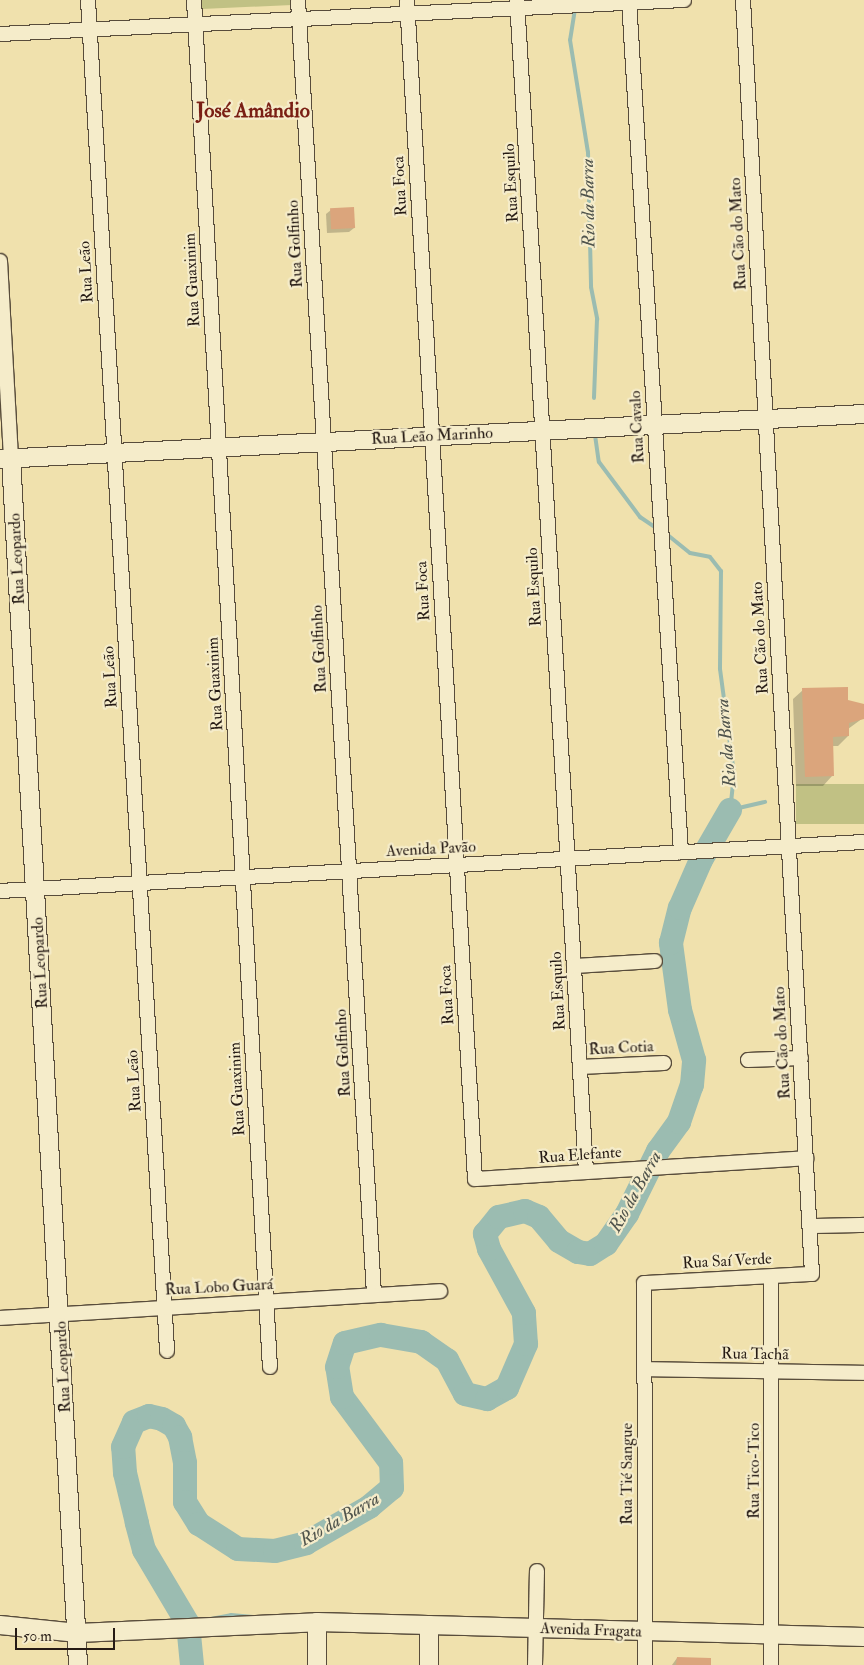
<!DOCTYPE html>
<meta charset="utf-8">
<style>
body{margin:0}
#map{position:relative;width:864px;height:1665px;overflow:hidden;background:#f0e1ad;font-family:"IM FELL Double Pica",serif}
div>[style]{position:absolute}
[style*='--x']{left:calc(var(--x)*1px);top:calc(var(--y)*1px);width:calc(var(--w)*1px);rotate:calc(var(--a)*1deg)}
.green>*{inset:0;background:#c1c184;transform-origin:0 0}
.shadow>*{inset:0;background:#0003}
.stream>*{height:4px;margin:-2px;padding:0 2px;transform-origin:2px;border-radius:2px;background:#9bbcb1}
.river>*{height:24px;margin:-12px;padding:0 12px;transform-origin:12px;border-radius:12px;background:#9bbcb1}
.building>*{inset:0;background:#dba57c;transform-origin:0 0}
.roads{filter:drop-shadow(1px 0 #584c3b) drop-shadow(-1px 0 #584c3b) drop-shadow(0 1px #584c3b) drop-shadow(0 -1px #584c3b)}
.minor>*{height:14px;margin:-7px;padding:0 7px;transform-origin:7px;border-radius:7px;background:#f5ecca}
.tertiary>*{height:18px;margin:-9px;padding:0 9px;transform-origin:9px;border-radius:9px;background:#f5ecca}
span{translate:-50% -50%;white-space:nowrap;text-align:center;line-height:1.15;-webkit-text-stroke:4.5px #f5ecca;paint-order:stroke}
.street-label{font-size:16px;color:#261b15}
.water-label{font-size:18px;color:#4f534c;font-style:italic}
.district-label{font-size:21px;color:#7a1f14;font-weight:700}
.scale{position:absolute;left:15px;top:1628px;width:100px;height:22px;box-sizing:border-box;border:2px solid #261b15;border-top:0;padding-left:6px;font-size:15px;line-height:18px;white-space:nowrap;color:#261b15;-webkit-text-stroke:4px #f5ecca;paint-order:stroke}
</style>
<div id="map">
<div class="green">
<i style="clip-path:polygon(202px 0,291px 0,292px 5px,202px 9px)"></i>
<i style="left:864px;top:784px;width:40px;height:68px;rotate:90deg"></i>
</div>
<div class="shadow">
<i style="clip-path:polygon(331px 210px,354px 228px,349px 232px,327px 233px,326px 214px)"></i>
<i style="clip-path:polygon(803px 690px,863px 705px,863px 718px,848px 729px,848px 736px,838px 746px,832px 746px,832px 776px,823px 786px,796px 786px,793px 699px)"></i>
<i style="clip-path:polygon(677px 1658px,710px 1665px,672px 1665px)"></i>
</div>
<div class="stream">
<i style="--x:575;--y:9;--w:31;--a:99"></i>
<i style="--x:570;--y:40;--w:113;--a:80.9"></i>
<i style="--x:588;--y:152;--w:135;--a:88.7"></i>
<i style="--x:591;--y:287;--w:33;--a:79"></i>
<i style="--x:597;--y:319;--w:79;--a:92.2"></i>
<i style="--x:595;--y:435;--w:27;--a:82"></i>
<i style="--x:599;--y:462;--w:69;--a:53.3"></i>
<i style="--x:640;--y:517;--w:22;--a:34"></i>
<i style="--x:664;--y:532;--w:33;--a:39"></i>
<i style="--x:690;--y:553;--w:20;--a:11"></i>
<i style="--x:710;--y:557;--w:18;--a:52"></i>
<i style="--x:721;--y:571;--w:98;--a:90.6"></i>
<i style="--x:720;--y:669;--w:106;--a:82.4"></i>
<i style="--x:734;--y:774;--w:36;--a:96"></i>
<i style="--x:730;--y:810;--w:36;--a:-13"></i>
<i style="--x:211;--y:1619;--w:20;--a:-11"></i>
<i style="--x:231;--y:1615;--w:25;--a:5"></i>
</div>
<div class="river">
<i style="--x:192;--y:1665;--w:41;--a:-95.6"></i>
<i style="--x:188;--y:1624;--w:86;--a:-120.7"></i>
<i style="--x:144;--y:1550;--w:28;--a:-105"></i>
<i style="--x:137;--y:1523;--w:51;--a:-103.5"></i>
<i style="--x:125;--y:1473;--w:26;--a:-94"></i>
<i style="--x:123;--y:1447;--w:27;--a:-66"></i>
<i style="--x:134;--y:1422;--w:16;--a:-22"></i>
<i style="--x:149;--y:1416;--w:13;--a:13"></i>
<i style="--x:162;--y:1419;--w:14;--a:30"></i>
<i style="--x:174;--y:1426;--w:13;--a:61"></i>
<i style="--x:180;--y:1437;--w:26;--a:79"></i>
<i style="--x:185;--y:1463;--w:39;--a:90"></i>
<i style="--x:185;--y:1502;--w:26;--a:58"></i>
<i style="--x:199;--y:1524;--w:46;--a:32.7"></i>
<i style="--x:238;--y:1549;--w:37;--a:3"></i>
<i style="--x:275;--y:1551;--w:32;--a:-14"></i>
<i style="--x:306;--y:1543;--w:73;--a:-29.7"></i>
<i style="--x:369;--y:1507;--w:30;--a:-40"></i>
<i style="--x:392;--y:1488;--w:25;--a:-92"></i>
<i style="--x:391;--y:1463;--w:82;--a:-126.6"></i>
<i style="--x:342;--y:1397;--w:30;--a:-99"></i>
<i style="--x:337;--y:1367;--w:25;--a:-72"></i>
<i style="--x:345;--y:1343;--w:37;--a:-13"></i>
<i style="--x:381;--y:1335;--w:41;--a:9.9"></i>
<i style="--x:421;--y:1342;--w:32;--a:35"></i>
<i style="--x:447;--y:1360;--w:38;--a:62"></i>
<i style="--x:465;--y:1394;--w:23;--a:13"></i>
<i style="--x:487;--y:1399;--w:23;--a:-29"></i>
<i style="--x:507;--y:1388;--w:48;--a:-66.6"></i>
<i style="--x:526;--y:1344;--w:31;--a:-94"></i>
<i style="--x:524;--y:1313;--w:73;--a:-118.7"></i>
<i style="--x:489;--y:1249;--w:16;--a:-105"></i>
<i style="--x:485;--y:1234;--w:22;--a:-51"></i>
<i style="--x:499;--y:1217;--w:27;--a:-13"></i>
<i style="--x:525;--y:1211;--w:15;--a:23"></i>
<i style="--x:539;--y:1217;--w:31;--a:50"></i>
<i style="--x:559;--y:1241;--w:22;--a:30"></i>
<i style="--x:578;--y:1252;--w:12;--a:9"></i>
<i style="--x:590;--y:1254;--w:19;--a:-32"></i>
<i style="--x:606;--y:1244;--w:37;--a:-55"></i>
<i style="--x:627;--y:1214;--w:70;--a:-63.8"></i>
<i style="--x:658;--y:1151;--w:36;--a:-54"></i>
<i style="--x:679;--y:1122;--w:39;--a:-71"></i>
<i style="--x:692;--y:1085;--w:25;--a:-85"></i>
<i style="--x:694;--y:1060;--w:52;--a:-105.6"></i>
<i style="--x:680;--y:1010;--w:68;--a:-97.7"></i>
<i style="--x:671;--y:943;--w:36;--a:-76"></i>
<i style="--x:680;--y:908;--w:52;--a:-66.4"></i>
<i style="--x:701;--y:860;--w:58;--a:-59.9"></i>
</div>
<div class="building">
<i style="left:354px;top:207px;width:21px;height:24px;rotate:87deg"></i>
<i style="clip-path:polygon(848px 687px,848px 700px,864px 704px,864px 719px,849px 723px,849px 736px,833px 737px,834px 776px,805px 777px,802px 688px)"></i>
<i style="clip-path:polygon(677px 1657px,711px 1658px,711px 1665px,676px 1665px)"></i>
</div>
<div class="roads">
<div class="minor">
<i style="--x:88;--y:0;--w:1353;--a:86.65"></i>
<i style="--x:194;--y:0;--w:1369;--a:86.82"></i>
<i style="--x:298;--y:0;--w:1297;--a:86.64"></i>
<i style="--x:407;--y:0;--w:1181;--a:86.7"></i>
<i style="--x:475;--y:1179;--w:332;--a:-3.6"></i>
<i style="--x:517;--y:0;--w:1174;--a:86.63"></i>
<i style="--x:629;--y:0;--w:854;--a:86.51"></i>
<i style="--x:0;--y:34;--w:685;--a:-2.85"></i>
<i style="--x:0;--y:261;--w:197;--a:86.8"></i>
<i style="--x:0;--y:891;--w:865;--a:-3.25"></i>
<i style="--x:574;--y:966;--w:81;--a:-3.5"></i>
<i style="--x:748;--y:1060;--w:53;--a:-2.2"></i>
<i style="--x:580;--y:1067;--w:84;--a:-2.7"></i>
<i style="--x:810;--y:1226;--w:54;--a:-1.1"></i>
<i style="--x:771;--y:1277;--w:388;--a:90"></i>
<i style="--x:0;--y:1318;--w:441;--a:-3.5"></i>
<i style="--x:645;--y:1369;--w:219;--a:1"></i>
<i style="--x:535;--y:1665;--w:94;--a:-88.8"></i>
<i style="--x:645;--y:1665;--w:382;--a:-90.1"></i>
<i style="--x:644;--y:1283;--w:168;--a:-3.1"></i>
<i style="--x:812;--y:1274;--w:1276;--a:-93.1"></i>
</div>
<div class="tertiary">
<i style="--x:11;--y:458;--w:1209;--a:86.82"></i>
<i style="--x:0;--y:459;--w:865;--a:-2.98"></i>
<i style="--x:0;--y:1625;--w:78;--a:5.9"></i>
<i style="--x:78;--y:1633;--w:239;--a:-2.6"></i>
<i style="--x:317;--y:1622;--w:547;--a:1.57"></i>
<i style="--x:317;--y:1665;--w:43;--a:-90"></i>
<i style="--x:429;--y:1665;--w:40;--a:-90"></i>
</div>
</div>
<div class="street-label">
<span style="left:511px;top:183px;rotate:-93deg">Rua Esquilo</span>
<span style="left:400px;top:186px;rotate:-93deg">Rua Foca</span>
<span style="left:738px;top:234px;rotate:-93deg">Rua Cão do Mato</span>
<span style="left:295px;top:244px;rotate:-93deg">Rua Golfinho</span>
<span style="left:86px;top:272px;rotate:-93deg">Rua Leão</span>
<span style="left:192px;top:280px;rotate:-93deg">Rua Guaxinim</span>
<span style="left:637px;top:427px;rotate:-93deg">Rua Cavalo</span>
<span style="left:432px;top:436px;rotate:-3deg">Rua Leão Marinho</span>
<span style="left:17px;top:559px;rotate:-93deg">Rua Leopardo</span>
<span style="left:534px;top:587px;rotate:-93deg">Rua Esquilo</span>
<span style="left:423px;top:591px;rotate:-93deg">Rua Foca</span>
<span style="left:760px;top:638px;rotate:-93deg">Rua Cão do Mato</span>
<span style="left:319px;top:649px;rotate:-93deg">Rua Golfinho</span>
<span style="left:110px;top:677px;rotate:-93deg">Rua Leão</span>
<span style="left:215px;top:684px;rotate:-93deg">Rua Guaxinim</span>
<span style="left:431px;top:849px;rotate:-3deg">Avenida Pavão</span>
<span style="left:40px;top:963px;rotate:-93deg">Rua Leopardo</span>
<span style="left:558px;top:991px;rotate:-93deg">Rua Esquilo</span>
<span style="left:447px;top:995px;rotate:-93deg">Rua Foca</span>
<span style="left:782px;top:1043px;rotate:-93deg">Rua Cão do Mato</span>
<span style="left:621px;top:1048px;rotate:-3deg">Rua Cotia</span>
<span style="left:343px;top:1053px;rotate:-93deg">Rua Golfinho</span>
<span style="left:134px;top:1081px;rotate:-93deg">Rua Leão</span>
<span style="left:237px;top:1089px;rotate:-93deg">Rua Guaxinim</span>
<span style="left:580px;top:1155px;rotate:-4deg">Rua Elefante</span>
<span style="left:727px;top:1261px;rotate:-3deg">Rua Saí Verde</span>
<span style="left:219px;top:1287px;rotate:-3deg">Rua Lobo Guará</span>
<span style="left:755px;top:1354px;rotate:1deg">Rua Tachã</span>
<span style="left:63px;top:1367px;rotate:-93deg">Rua Leopardo</span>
<span style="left:754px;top:1471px;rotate:-90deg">Rua Tico-Tico</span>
<span style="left:627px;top:1474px;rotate:-90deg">Rua Tié Sangue</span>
<span style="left:591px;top:1630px;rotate:2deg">Avenida Fragata</span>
</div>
<div class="water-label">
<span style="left:589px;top:203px;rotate:-91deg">Rio da Barra</span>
<span style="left:727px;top:743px;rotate:-95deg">Rio da Barra</span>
<span style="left:636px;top:1192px;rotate:-61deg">Rio da Barra</span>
<span style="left:340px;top:1520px;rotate:-30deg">Rio da Barra</span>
</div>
<div class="district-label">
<span style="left:253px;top:111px">José Amândio</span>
</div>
<div class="scale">50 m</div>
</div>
